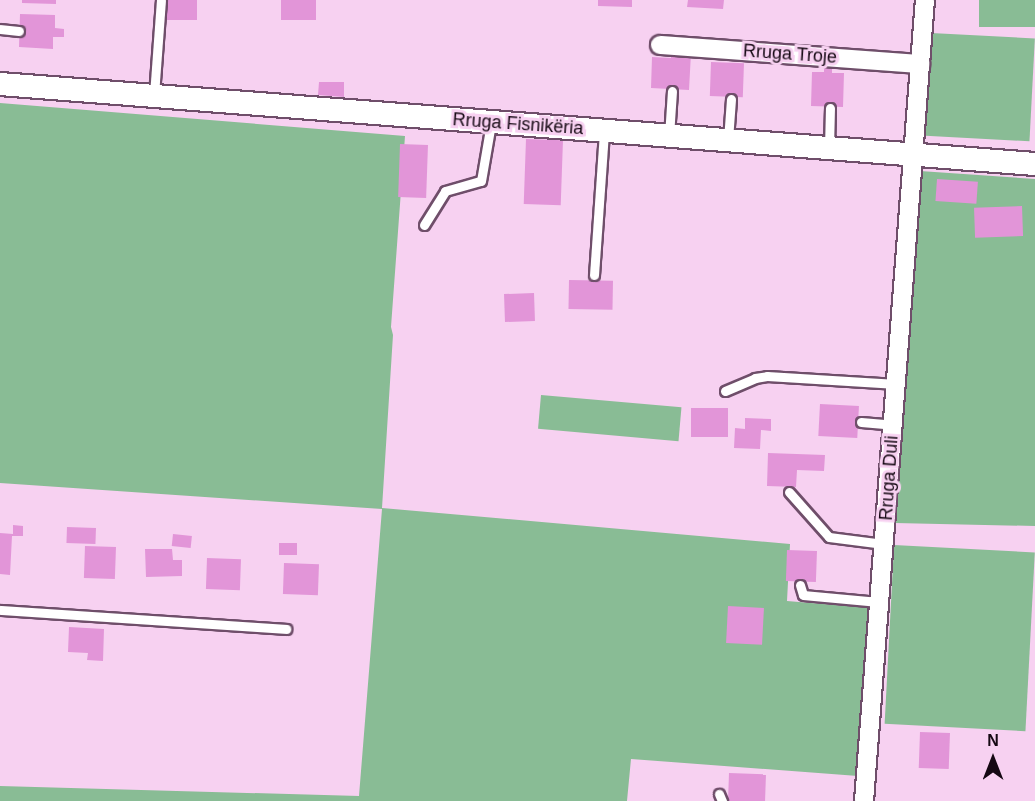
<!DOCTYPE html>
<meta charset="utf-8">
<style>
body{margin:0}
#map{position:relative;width:1035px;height:801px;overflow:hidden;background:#f7d1f1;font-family:Helvetica,sans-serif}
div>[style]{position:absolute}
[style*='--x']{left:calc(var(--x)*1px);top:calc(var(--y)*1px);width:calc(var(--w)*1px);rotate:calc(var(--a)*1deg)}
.green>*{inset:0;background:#89bc95;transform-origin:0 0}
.building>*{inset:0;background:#e295d8;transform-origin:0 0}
.roads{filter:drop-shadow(2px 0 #6f4e6a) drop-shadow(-2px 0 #6f4e6a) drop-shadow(0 2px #6f4e6a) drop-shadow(0 -2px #6f4e6a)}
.service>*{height:9px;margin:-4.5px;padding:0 4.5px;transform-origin:4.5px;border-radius:4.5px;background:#fff}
.minor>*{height:18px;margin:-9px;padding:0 9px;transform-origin:9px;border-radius:9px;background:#fff}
.tertiary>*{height:22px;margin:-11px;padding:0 11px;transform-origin:11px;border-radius:11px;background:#fff}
span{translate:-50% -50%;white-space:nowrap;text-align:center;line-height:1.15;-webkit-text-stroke:6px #f7d1f1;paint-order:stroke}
.street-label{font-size:18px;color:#150813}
.north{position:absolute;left:963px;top:729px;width:60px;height:60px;-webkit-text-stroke:4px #f7d1f1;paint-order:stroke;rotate:0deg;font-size:16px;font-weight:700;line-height:24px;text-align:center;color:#150813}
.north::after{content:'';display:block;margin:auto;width:21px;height:27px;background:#150813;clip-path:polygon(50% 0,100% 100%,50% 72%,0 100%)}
</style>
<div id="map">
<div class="green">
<i style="left:979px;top:0;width:56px;height:27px"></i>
<i style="left:931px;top:33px;width:104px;height:103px;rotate:3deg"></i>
<i style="clip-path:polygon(0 103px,405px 136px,391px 327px,393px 335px,382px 508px,790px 544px,787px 601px,871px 608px,863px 690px,858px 776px,631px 759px,627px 801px,0 801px,0 786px,359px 796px,382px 509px,0 483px)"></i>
<i style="clip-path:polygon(920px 171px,1035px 179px,1035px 526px,895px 523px)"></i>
<i style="left:541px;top:395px;width:141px;height:34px;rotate:5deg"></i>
<i style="left:894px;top:545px;width:141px;height:179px;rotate:3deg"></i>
</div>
<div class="building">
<i style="clip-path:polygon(22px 0,56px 0,56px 4px,22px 3px)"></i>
<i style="left:166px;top:0;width:31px;height:20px"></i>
<i style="left:281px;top:0;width:35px;height:20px"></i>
<i style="clip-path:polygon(598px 0,632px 0,632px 7px,598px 6px)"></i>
<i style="clip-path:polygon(688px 0,724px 0,723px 9px,687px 7px)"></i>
<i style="clip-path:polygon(20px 14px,55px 15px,55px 28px,64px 29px,64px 37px,53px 37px,53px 49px,19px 47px)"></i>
<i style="clip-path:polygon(671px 53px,691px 53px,689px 90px,651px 88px,652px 57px,671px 58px)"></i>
<i style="left:711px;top:62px;width:33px;height:34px;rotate:2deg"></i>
<i style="clip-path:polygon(824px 65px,832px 65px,832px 73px,844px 73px,843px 107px,811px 106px,812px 72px,824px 72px)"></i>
<i style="clip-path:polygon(319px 82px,344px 82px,344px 97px,318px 95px)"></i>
<i style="left:526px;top:139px;width:37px;height:65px;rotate:2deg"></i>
<i style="left:400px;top:144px;width:28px;height:53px;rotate:2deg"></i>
<i style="left:937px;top:179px;width:41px;height:22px;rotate:4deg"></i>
<i style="left:1022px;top:206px;width:30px;height:48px;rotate:88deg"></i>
<i style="left:569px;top:280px;width:44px;height:29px;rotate:1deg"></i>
<i style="left:534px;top:293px;width:28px;height:30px;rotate:88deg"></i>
<i style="left:820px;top:404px;width:39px;height:32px;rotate:3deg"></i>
<i style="left:691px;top:408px;width:37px;height:29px"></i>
<i style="clip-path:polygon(745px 418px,771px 419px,771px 431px,761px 430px,760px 449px,734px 448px,735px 428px,745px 429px)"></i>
<i style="clip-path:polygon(768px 453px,825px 455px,824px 471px,797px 470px,796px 487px,767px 486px)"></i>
<i style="clip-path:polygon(13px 525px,23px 526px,23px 536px,12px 536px,10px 575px,0 574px,0 533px,13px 534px)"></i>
<i style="left:67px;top:527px;width:29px;height:16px;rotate:2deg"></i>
<i style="left:173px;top:534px;width:19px;height:12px;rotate:6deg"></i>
<i style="left:279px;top:543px;width:18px;height:12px"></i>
<i style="left:85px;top:546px;width:31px;height:32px;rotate:2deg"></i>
<i style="clip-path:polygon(145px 549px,172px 549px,173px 560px,182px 560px,182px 576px,146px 577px)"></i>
<i style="left:787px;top:550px;width:30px;height:31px;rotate:2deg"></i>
<i style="left:207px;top:558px;width:34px;height:31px;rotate:2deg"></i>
<i style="left:284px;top:563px;width:35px;height:31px;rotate:2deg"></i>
<i style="left:728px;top:606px;width:36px;height:37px;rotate:3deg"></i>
<i style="clip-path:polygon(69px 627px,104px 629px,103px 661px,87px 660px,88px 653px,68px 652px)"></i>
<i style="left:920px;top:732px;width:30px;height:36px;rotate:2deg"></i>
<i style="left:729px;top:773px;width:37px;height:28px;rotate:2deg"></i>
</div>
<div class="roads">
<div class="service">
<i style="--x:0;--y:29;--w:19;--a:6"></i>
<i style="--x:154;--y:95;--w:95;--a:-85.8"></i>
<i style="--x:669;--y:136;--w:45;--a:-86.2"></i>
<i style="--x:728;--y:140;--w:41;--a:-85.8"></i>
<i style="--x:829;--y:148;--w:40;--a:-88.6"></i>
<i style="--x:424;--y:225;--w:40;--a:-58"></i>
<i style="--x:445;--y:191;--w:37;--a:-16"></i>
<i style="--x:481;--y:181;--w:59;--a:-80.2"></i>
<i style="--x:594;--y:275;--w:144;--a:-86"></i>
<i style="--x:725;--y:391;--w:33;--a:-23"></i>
<i style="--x:755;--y:378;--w:12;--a:-9"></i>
<i style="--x:767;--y:376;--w:130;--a:3.5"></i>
<i style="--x:861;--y:422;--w:32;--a:5"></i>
<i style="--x:789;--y:492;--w:60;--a:48.4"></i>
<i style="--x:829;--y:537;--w:55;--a:7.3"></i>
<i style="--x:800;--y:585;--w:10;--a:73"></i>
<i style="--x:803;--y:595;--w:76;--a:5.3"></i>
<i style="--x:0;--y:610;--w:287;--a:3.8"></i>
<i style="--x:719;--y:794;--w:8;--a:67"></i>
</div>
<div class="minor">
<i style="--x:660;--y:45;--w:261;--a:4.2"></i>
<i style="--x:864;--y:801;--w:803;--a:-85.65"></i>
</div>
<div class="tertiary">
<i style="--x:0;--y:84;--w:1038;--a:4.42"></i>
</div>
</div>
<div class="street-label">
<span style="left:790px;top:54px;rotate:4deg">Rruga Troje</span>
<span style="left:518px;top:124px;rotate:4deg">Rruga Fisnikëria</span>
<span style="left:889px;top:478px;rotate:-86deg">Rruga Duli</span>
</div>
<div class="north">N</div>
</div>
